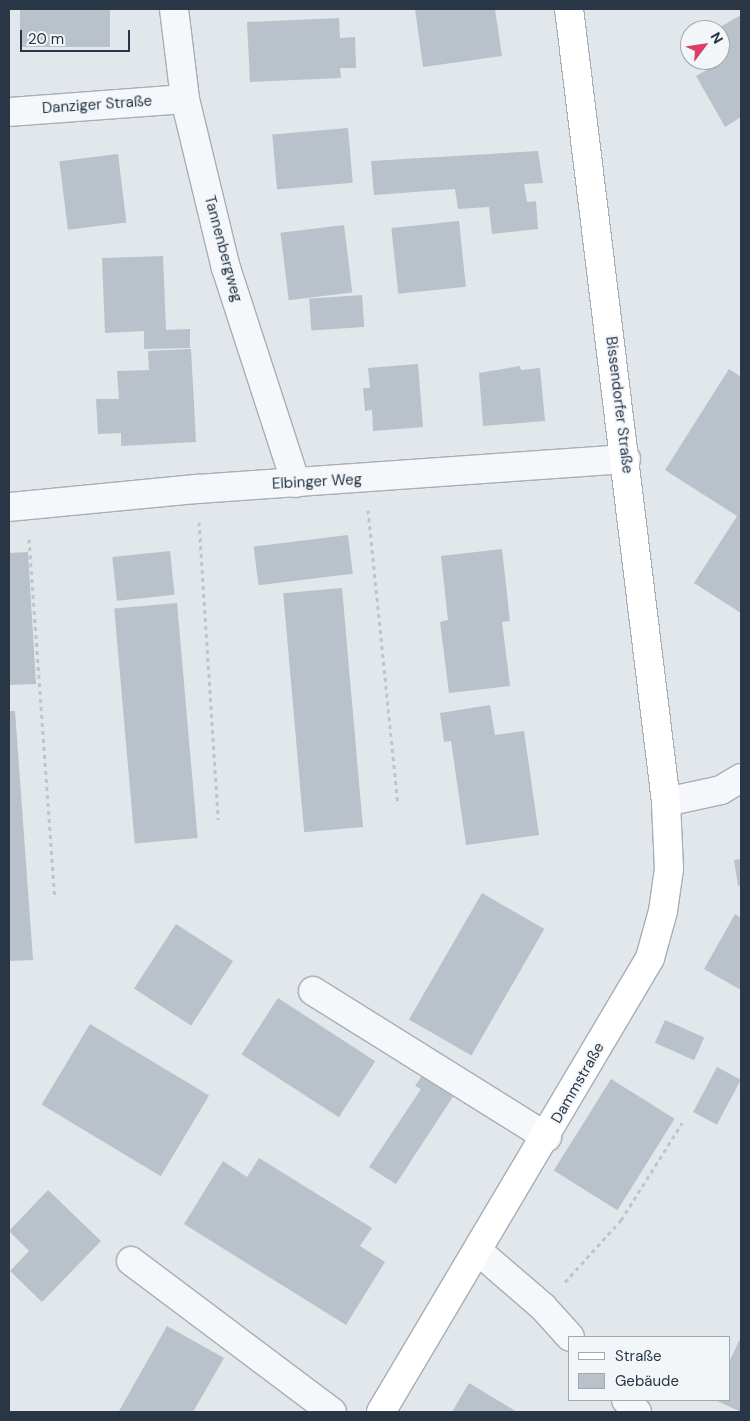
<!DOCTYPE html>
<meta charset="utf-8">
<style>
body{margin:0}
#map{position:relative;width:750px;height:1421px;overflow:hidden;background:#e2e7ec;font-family:"DM Sans",sans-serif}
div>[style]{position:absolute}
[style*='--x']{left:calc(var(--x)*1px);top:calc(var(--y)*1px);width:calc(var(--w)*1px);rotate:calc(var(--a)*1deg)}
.building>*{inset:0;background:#b9c1ca;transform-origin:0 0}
.path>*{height:3px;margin-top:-1.5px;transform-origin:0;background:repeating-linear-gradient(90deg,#c0c5cb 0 4px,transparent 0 8px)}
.roads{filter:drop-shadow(1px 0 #a6aeb7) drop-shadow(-1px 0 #a6aeb7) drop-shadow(0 1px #a6aeb7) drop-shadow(0 -1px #a6aeb7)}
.minor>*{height:28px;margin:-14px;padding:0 14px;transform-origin:14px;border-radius:14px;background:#f6f7fa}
.major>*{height:28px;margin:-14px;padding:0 14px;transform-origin:14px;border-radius:14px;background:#fff}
span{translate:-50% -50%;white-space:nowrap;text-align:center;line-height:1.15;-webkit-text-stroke:4px #f2f6f9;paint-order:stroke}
.street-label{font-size:15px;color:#283646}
.frame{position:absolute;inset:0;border:10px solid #283646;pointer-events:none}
.legend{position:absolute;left:568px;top:1336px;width:162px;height:65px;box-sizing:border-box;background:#f2f6f9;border:1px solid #a1a9b1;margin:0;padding:6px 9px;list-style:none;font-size:15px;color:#283646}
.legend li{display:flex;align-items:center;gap:10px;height:25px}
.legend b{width:25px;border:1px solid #a1a9b1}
.north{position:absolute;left:680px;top:20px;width:50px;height:50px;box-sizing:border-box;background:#f2f6f9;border:1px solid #a1a9b1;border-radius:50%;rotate:59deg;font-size:14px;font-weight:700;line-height:20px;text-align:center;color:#283646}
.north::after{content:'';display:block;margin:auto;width:18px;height:22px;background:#db3d65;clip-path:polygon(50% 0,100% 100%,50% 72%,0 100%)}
.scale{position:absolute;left:20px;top:30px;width:110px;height:22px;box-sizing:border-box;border:2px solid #283646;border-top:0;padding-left:6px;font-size:15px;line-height:18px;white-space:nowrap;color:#283646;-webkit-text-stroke:4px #f2f6f9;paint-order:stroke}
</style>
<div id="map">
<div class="building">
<i style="left:20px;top:9px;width:90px;height:38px"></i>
<i style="clip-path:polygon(415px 9px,495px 9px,502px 56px,423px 67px)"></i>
<i style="clip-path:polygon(741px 15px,741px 117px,725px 127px,696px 76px,719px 63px,720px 30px,715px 30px)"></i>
<i style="clip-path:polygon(339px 18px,340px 38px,355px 37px,356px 68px,340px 68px,341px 78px,250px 82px,247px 22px)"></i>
<i style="left:348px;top:128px;width:55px;height:76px;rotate:85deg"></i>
<i style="clip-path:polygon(538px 151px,543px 183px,524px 184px,527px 202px,536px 201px,538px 229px,492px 234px,489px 207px,458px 209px,455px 189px,374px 195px,371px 161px)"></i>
<i style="left:118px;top:154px;width:69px;height:59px;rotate:83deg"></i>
<i style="left:459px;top:221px;width:66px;height:68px;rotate:84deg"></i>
<i style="left:344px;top:225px;width:68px;height:64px;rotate:83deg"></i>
<i style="clip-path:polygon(163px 256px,166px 330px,190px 329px,190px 348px,144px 349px,144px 331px,105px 333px,102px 258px)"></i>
<i style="left:362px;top:295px;width:32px;height:53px;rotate:86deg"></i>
<i style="clip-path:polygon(191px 349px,196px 442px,121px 446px,121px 433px,98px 434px,96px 399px,119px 399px,117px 371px,149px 370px,148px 351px)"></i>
<i style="clip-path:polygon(418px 364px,423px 427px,373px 431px,372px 410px,365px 411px,363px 388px,370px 388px,368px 368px)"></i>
<i style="clip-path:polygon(520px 366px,521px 370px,540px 368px,545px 421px,483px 426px,479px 373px)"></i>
<i style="clip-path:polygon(729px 369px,741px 377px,741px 613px,694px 583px,737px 516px,665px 470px)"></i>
<i style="left:348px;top:535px;width:39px;height:95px;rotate:83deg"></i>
<i style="clip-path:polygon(502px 549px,510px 621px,502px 622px,510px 686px,449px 693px,440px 622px,448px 620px,441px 556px)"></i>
<i style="left:170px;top:551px;width:44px;height:58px;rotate:84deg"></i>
<i style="clip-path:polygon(28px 552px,36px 684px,9px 685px,9px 553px)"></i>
<i style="left:342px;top:588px;width:240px;height:59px;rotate:85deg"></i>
<i style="left:177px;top:603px;width:236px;height:63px;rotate:85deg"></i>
<i style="clip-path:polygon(490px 705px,495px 735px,524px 731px,539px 835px,466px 845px,451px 741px,444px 742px,440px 713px)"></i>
<i style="clip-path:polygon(9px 711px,15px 711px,33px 960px,9px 961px)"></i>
<i style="clip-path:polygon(741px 859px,741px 885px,738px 886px,734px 860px)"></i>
<i style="left:482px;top:893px;width:72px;height:146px;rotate:30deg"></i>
<i style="clip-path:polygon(735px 914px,741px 918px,741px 990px,704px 969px)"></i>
<i style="left:176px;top:924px;width:68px;height:77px;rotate:33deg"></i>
<i style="left:278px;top:998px;width:116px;height:67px;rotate:33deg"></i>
<i style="left:665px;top:1020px;width:43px;height:25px;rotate:24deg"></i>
<i style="left:90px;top:1024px;width:139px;height:94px;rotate:31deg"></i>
<i style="left:717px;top:1067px;width:27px;height:51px;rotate:28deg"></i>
<i style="clip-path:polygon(425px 1071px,456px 1092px,396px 1184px,369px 1167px,421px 1089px,415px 1086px)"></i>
<i style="left:611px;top:1079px;width:75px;height:108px;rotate:32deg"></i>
<i style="clip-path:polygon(259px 1158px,372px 1228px,360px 1246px,385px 1262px,346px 1325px,184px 1224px,223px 1161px,247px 1177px)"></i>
<i style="clip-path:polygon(48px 1190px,101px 1241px,42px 1302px,10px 1271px,29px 1251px,9px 1231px)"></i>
<i style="clip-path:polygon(167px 1326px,224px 1358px,193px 1412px,122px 1412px,119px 1411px)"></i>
<i style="clip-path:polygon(741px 1337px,741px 1412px,715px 1400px,729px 1400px,729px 1362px)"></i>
<i style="clip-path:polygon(469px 1383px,517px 1412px,452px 1412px)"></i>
</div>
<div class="path">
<i style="--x:368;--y:510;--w:296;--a:84.2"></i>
<i style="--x:199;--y:522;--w:298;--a:86.3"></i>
<i style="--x:29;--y:539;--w:360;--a:85.9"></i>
<i style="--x:565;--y:1282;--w:84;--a:-47.9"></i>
<i style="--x:621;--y:1220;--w:115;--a:-57.8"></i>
</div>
<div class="roads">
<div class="minor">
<i style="--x:174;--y:9;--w:91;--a:83"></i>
<i style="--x:185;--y:99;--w:174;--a:76.4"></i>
<i style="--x:226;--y:268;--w:226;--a:72"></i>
<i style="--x:9;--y:112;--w:176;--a:-4.2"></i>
<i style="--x:9;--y:507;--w:189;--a:-5.5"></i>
<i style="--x:197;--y:489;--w:430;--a:-4"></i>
<i style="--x:666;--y:802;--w:56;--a:-12.3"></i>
<i style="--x:721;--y:790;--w:23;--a:-31"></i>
<i style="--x:313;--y:991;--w:276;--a:32"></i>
<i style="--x:478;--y:1251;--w:86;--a:40.7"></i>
<i style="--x:543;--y:1307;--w:40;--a:48"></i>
<i style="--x:131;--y:1261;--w:251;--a:36.9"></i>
<i style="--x:626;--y:1400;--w:16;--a:47"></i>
</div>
<div class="major">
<i style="--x:381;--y:1412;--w:528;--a:-59.35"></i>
<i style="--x:650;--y:958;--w:49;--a:-74.5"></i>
<i style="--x:663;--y:911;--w:42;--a:-81.9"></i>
<i style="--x:669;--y:869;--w:67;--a:-92.6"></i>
<i style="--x:666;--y:802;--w:799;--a:-96.97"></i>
</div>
</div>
<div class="street-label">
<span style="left:97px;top:105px;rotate:-4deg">Danziger Straße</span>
<span style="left:223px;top:249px;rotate:75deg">Tannenbergweg</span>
<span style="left:619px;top:405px;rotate:83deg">Bissendorfer Straße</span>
<span style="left:317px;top:482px;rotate:-3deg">Elbinger Weg</span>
<span style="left:578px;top:1083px;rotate:-60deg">Dammstraße</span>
</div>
<div class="frame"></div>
<ul class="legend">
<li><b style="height:6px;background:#fff"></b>Straße</li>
<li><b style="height:14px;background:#b9c1ca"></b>Gebäude</li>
</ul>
<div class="north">N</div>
<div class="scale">20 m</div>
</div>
